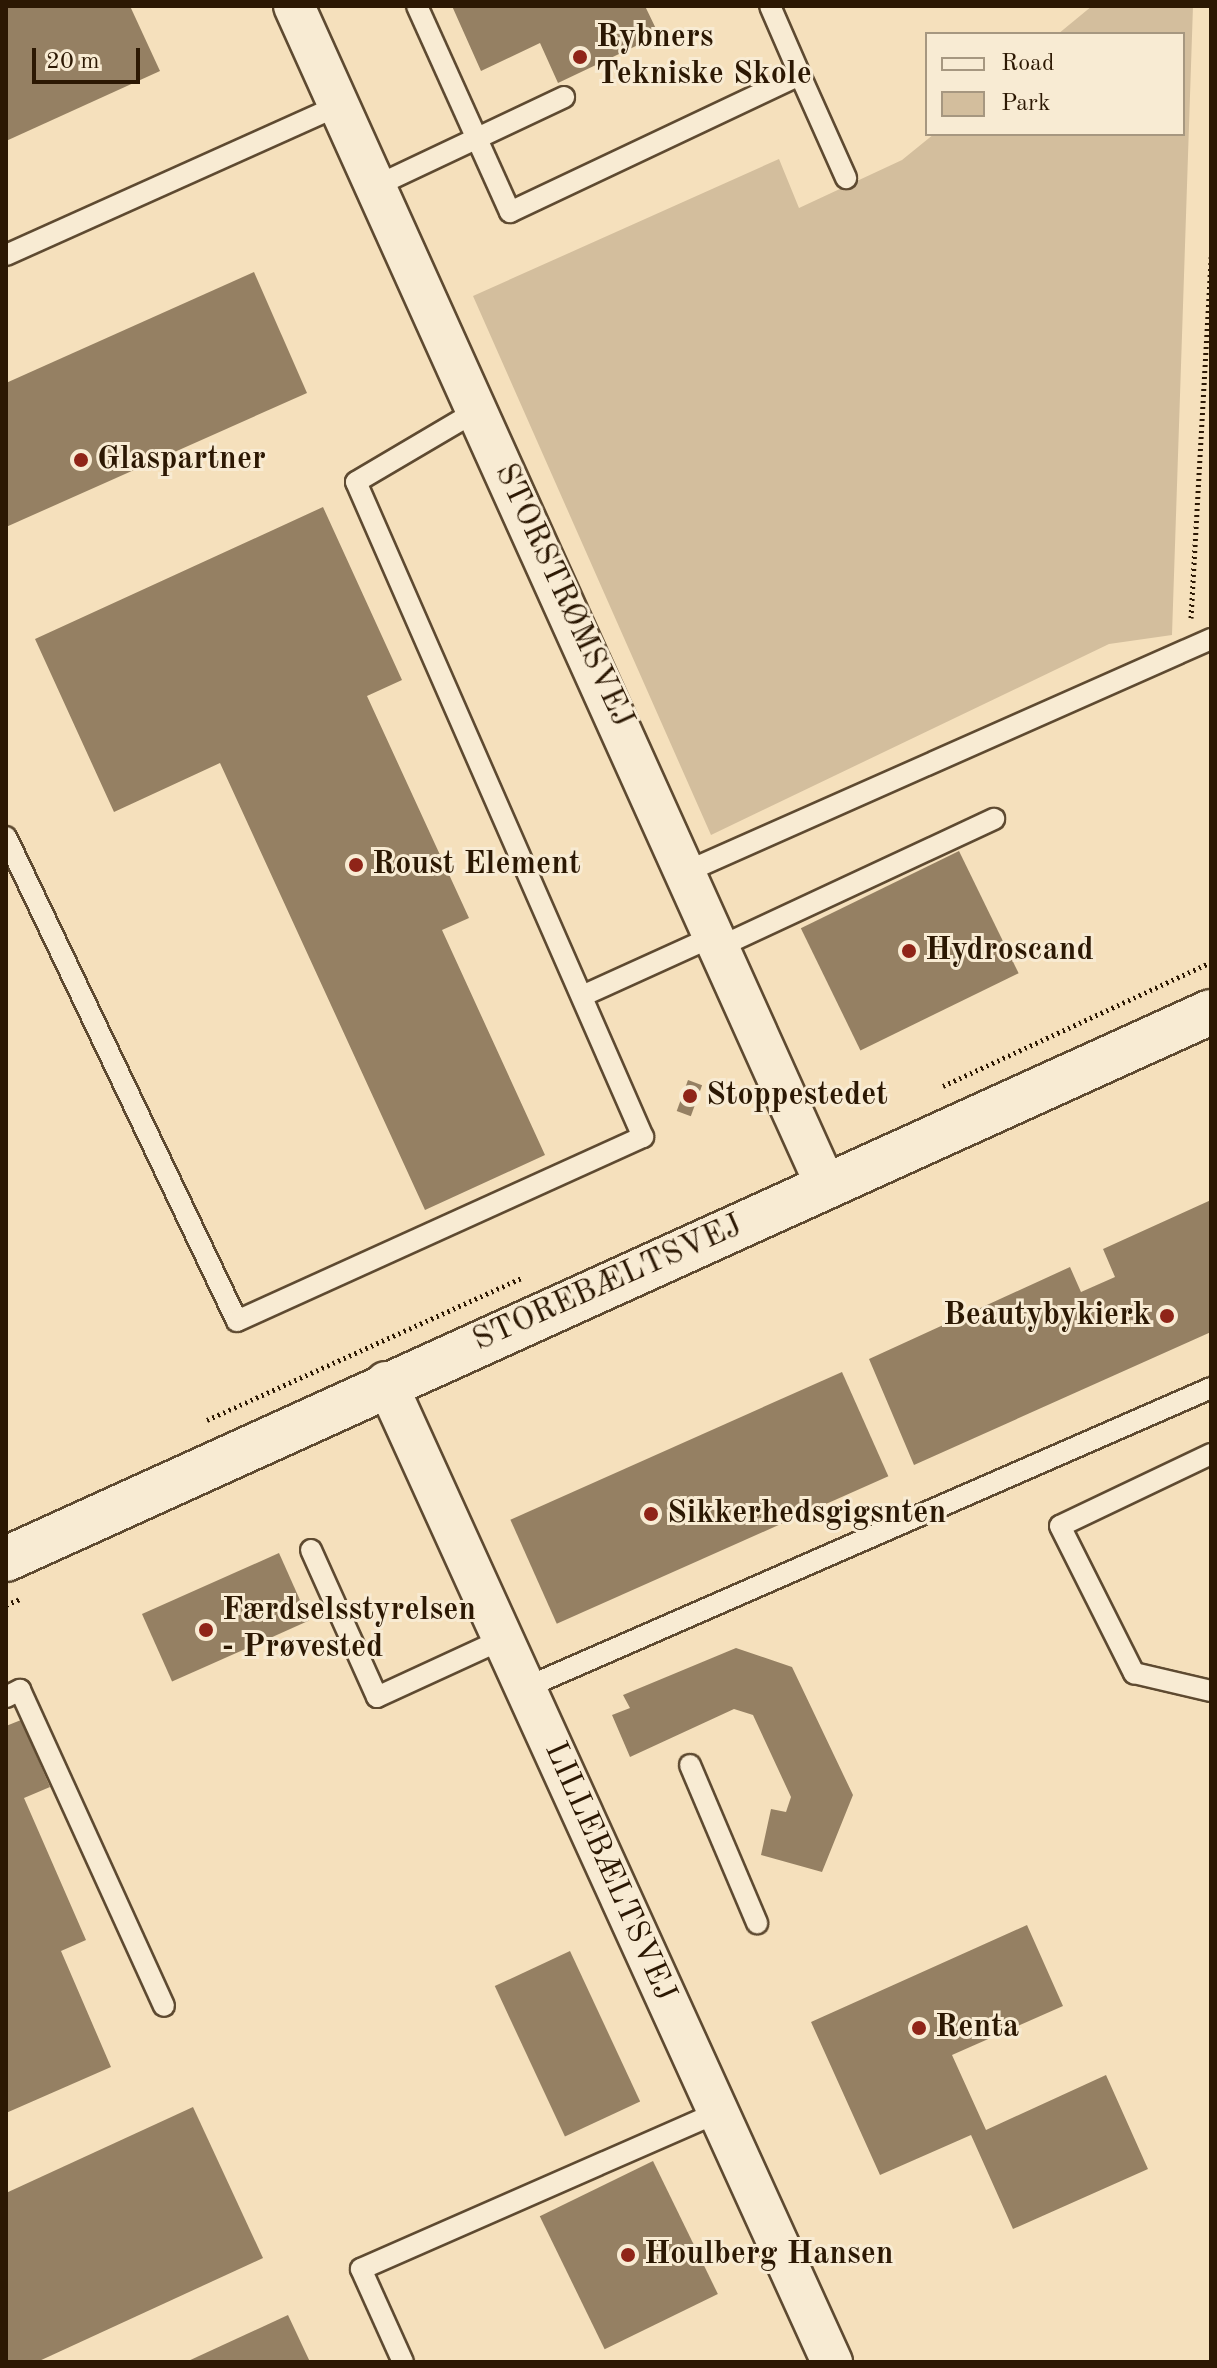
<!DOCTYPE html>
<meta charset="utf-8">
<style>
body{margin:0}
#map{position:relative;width:1217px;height:2368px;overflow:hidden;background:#f5e0bc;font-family:"Old Standard TT",serif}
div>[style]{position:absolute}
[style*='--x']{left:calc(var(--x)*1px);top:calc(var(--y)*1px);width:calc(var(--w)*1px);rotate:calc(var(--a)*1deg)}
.green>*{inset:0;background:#d3be9d}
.building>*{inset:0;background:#958063;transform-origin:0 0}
.path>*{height:5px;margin-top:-2.5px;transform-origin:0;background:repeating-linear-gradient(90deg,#2c1803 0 2px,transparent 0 6px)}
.roads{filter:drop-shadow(2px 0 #5e4a31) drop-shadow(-2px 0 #5e4a31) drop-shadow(0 2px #5e4a31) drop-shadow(0 -2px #5e4a31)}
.service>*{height:20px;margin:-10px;padding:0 10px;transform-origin:10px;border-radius:10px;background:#f8ebd3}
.minor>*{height:40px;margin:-20px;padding:0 20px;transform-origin:20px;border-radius:20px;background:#f8ebd3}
.tertiary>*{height:44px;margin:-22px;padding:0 22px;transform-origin:22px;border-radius:22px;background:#f8ebd3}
.dots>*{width:22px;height:22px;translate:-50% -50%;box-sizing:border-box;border:4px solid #f8ebd3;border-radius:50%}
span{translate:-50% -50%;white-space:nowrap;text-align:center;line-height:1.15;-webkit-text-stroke:6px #f8ebd3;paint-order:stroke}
.poi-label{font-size:32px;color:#2c1803;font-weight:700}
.left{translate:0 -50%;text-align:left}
.right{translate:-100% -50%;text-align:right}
.street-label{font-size:32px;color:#2c1803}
.frame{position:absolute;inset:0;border:8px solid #2c1803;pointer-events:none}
.legend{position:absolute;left:925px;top:32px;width:260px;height:104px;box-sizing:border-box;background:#f8ebd3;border:2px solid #a69780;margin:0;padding:10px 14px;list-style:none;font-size:24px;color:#2c1803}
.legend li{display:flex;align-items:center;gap:16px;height:40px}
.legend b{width:40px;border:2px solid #a69780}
.scale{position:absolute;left:32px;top:48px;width:108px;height:36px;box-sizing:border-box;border:4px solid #2c1803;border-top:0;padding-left:10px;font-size:24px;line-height:28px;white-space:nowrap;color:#2c1803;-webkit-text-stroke:6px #f8ebd3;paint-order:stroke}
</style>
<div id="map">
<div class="green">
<i style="clip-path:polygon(1092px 6px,1193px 6px,1172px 635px,1109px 644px,711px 835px,473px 296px,779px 159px,799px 208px,902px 160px,934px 134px,1183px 134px,1183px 34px,1058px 34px)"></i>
</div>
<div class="building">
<i style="clip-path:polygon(6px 6px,130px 6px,160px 71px,6px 141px)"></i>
<i style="clip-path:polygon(452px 6px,645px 6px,659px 35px,558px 83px,540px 43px,481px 71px)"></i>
<i style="clip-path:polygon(254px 272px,307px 393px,6px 527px,6px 383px)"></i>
<i style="clip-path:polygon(323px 507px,402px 680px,367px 696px,469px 918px,442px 930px,545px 1155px,425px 1210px,220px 763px,114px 812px,35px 639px)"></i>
<i style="left:959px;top:851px;width:136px;height:176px;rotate:64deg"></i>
<i style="left:688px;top:1080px;width:15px;height:33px;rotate:20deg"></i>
<i style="clip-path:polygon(1211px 1200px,1211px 1332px,914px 1465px,869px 1359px,1070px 1267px,1081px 1292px,1115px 1277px,1103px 1249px)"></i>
<i style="left:842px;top:1372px;width:114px;height:363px;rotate:66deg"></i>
<i style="left:279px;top:1553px;width:74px;height:150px;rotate:66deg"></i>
<i style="clip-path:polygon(736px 1648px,792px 1667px,853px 1795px,822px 1872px,761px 1855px,771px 1809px,786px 1812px,791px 1797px,753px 1715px,734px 1709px,630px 1757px,612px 1715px,630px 1708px,623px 1695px)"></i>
<i style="clip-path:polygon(21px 1720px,50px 1787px,24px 1798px,86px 1940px,61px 1951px,111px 2067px,6px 2113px,6px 1726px)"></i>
<i style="clip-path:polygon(1027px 1925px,1063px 2006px,952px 2055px,986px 2130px,1106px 2075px,1148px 2169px,1013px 2229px,971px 2135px,880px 2175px,811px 2022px)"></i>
<i style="left:570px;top:1951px;width:166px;height:83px;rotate:65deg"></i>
<i style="clip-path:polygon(193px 2107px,263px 2258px,37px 2362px,6px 2362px,6px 2193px)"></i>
<i style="left:653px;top:2161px;width:148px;height:126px;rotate:64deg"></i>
<i style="clip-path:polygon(288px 2315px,310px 2362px,186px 2362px)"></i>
</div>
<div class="path">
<i style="--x:1191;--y:618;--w:363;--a:-86.8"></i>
<i style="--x:943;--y:1086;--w:295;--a:-24.8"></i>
<i style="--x:207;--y:1420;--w:347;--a:-24.3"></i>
<i style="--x:6;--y:1605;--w:15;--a:-23"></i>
</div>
<div class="roads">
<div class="service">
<i style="--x:417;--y:6;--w:226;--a:65.7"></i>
<i style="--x:510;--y:212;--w:321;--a:-25.3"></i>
<i style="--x:800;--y:75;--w:75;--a:-113.5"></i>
<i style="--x:800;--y:75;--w:113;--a:65.9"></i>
<i style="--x:376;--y:186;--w:208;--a:-25.3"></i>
<i style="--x:6;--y:255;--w:365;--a:-24.2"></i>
<i style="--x:6;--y:837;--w:536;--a:64.49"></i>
<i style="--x:237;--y:1321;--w:446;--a:-24.4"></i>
<i style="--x:643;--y:1137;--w:715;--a:-113.66"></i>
<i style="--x:356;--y:482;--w:142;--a:-30.5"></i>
<i style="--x:688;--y:871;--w:572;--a:-23.92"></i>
<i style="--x:715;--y:949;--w:308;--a:-25"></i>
<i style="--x:582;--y:996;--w:141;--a:-24.4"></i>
<i style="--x:1211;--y:1454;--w:167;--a:154.5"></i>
<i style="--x:1060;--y:1526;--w:165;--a:63.3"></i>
<i style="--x:1134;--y:1673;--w:79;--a:13.2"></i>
<i style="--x:311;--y:1550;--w:161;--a:65.8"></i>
<i style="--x:377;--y:1697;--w:139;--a:-24.7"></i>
<i style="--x:525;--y:1688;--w:749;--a:-23.62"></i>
<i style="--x:6;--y:1697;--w:16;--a:-27"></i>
<i style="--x:20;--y:1690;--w:347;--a:65.5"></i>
<i style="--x:690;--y:1765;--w:172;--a:67"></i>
<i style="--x:403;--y:2362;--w:102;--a:-114.3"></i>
<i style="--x:361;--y:2269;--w:390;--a:-23.7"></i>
</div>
<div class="minor">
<i style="--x:294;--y:6;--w:1297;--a:65.73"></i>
<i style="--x:386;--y:1382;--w:1077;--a:65.53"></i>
</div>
<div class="tertiary">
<i style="--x:6;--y:1559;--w:1323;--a:-24.42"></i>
</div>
</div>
<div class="dots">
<i style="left:580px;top:57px;background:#8f2418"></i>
<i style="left:81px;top:460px;background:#8f2418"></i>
<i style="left:356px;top:865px;background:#8f2418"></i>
<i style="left:909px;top:951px;background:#8f2418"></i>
<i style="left:690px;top:1096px;background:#8f2418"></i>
<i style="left:1167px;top:1316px;background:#8f2418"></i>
<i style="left:651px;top:1514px;background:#8f2418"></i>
<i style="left:206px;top:1630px;background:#8f2418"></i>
<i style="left:919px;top:2028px;background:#8f2418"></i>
<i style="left:628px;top:2255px;background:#8f2418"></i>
</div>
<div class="poi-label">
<span class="left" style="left:596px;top:57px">Rybners<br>Tekniske Skole</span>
<span class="left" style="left:97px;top:460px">Glaspartner</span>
<span class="left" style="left:372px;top:865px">Roust Element</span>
<span class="left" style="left:925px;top:951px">Hydroscand</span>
<span class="left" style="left:706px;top:1096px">Stoppestedet</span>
<span class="right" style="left:1151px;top:1316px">Beautybykierk</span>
<span class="left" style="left:667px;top:1514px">Sikkerhedsgigsnten</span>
<span class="left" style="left:222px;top:1630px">Færdselsstyrelsen<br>- Prøvested</span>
<span class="left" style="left:935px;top:2028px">Renta</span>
<span class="left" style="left:644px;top:2255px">Houlberg Hansen</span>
</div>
<div class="street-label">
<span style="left:563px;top:596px;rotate:65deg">STORSTRØMSVEJ</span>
<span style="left:608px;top:1284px;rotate:-24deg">STOREBÆLTSVEJ</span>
<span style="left:609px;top:1872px;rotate:66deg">LILLEBÆLTSVEJ</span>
</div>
<div class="frame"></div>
<ul class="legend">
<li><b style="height:10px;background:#f8ebd3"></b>Road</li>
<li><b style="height:22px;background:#d3be9d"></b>Park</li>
</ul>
<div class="scale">20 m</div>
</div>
